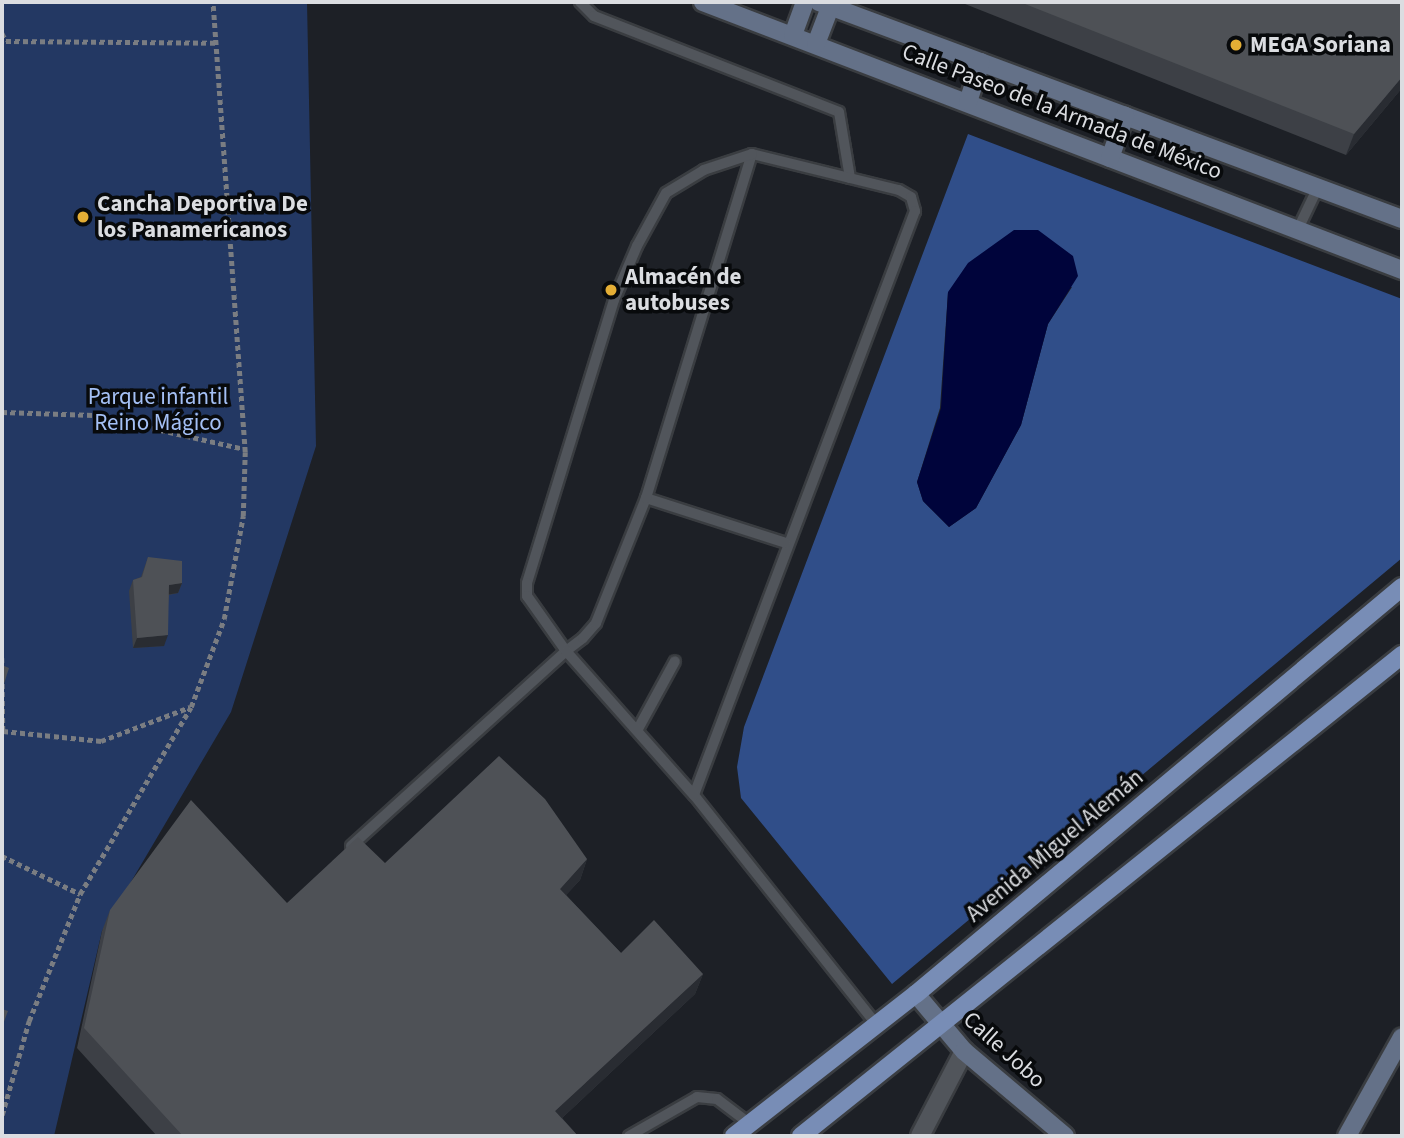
<!DOCTYPE html>
<meta charset="utf-8">
<style>
body{margin:0}
#map{position:relative;width:1404px;height:1138px;overflow:hidden;background:#1d2026;font-family:"Source Sans 3",sans-serif}
div>[style]{position:absolute}
[style*='--x']{left:calc(var(--x)*1px);top:calc(var(--y)*1px);width:calc(var(--w)*1px);rotate:calc(var(--a)*1deg)}
.green>*{inset:0;background:#233863}
.forest>*{inset:0;background:#304e89}
.water>*{inset:0;background:#00043b}
.path>*{height:4.5px;margin-top:-2.25px;transform-origin:0;background:repeating-linear-gradient(90deg,#7a7d82 0 5px,transparent 0 8.5px)}
.roads{filter:drop-shadow(2px 0 #3a3d41) drop-shadow(-2px 0 #3a3d41) drop-shadow(0 2px #3a3d41) drop-shadow(0 -2px #3a3d41)}
.lane>*{height:10px;margin:-5px;padding:0 5px;transform-origin:5px;border-radius:5px;background:#51555b}
.street>*{height:18px;margin:-9px;padding:0 9px;transform-origin:9px;border-radius:9px;background:#51555b}
.secondary>*{height:18px;margin:-9px;padding:0 9px;transform-origin:9px;border-radius:9px;background:#647188}
.primary>*{height:18px;margin:-9px;padding:0 9px;transform-origin:9px;border-radius:9px;background:#788db6}
.wall>*{inset:0;background:#3d4046}
.shaded-wall>*{inset:0;background:#292c32}
.building>*{inset:0;background:#4e5156}
.dots>*{width:19px;height:19px;translate:-50% -50%;box-sizing:border-box;border:4px solid #080a0c;border-radius:50%}
span{translate:-50% -50%;white-space:nowrap;text-align:center;line-height:1.15;-webkit-text-stroke:7px #080a0c;paint-order:stroke}
.poi-label{font-size:23px;color:#dbdde1;font-weight:700}
.left{translate:0 -50%;text-align:left}
.street-label{font-size:23px;color:#dbdde1}
.park-label{font-size:23px;color:#a4c0f5}
.frame{position:absolute;inset:0;border:4px solid #dbdde1;pointer-events:none}
</style>
<div id="map">
<div class="green">
<i style="clip-path:polygon(2px 2px,307px 2px,316px 446px,231px 712px,102px 931px,54px 1136px,2px 1136px)"></i>
</div>
<div class="forest">
<i style="clip-path:polygon(evenodd,968px 134px,1402px 299px,1402px 558px,892px 984px,741px 798px,737px 767px,744px 727px,968px 134px,1072px 287px,1048px 324px,1021px 425px,976px 508px,949px 527px,923px 501px,917px 482px,940px 408px,948px 292px,1072px 287px)"></i>
</div>
<div class="water">
<i style="clip-path:polygon(1014px 230px,1038px 230px,1073px 256px,1078px 276px,1048px 324px,1021px 425px,976px 508px,949px 527px,923px 501px,917px 482px,941px 408px,948px 292px,968px 263px)"></i>
</div>
<div class="path">
<i style="--x:2;--y:33;--w:9;--a:63"></i>
<i style="--x:6;--y:41;--w:211;--a:0.5"></i>
<i style="--x:2;--y:412;--w:92;--a:1.9"></i>
<i style="--x:94;--y:415;--w:155;--a:12.7"></i>
<i style="--x:2;--y:658;--w:73;--a:89.2"></i>
<i style="--x:3;--y:731;--w:99;--a:5.8"></i>
<i style="--x:101;--y:741;--w:95;--a:-20.9"></i>
<i style="--x:2;--y:856;--w:87;--a:26"></i>
<i style="--x:2;--y:1115;--w:98;--a:-74"></i>
<i style="--x:29;--y:1021;--w:137;--a:-68.1"></i>
<i style="--x:80;--y:894;--w:217;--a:-59.3"></i>
<i style="--x:191;--y:707;--w:94;--a:-69.4"></i>
<i style="--x:224;--y:619;--w:105;--a:-79.5"></i>
<i style="--x:243;--y:516;--w:64;--a:-88.2"></i>
<i style="--x:245;--y:452;--w:451;--a:-94.1"></i>
</div>
<div class="roads">
<div class="lane">
<i style="--x:580;--y:2;--w:20;--a:45"></i>
<i style="--x:594;--y:16;--w:263;--a:21.4"></i>
<i style="--x:839;--y:112;--w:67;--a:80.5"></i>
<i style="--x:752;--y:154;--w:151;--a:13.8"></i>
<i style="--x:899;--y:190;--w:14;--a:30"></i>
<i style="--x:911;--y:197;--w:15;--a:74"></i>
<i style="--x:915;--y:211;--w:624;--a:110.73"></i>
<i style="--x:694;--y:795;--w:293;--a:51.5"></i>
<i style="--x:1298;--y:229;--w:47;--a:-64.5"></i>
<i style="--x:646;--y:498;--w:147;--a:17.8"></i>
<i style="--x:638;--y:729;--w:77;--a:-61.4"></i>
<i style="--x:351;--y:846;--w:290;--a:-42.2"></i>
<i style="--x:566;--y:651;--w:21;--a:-37"></i>
<i style="--x:583;--y:638;--w:20;--a:-49"></i>
<i style="--x:596;--y:623;--w:135;--a:-68.2"></i>
<i style="--x:646;--y:498;--w:360;--a:-72.9"></i>
<i style="--x:752;--y:154;--w:51;--a:161.6"></i>
<i style="--x:704;--y:170;--w:44;--a:148.8"></i>
<i style="--x:666;--y:193;--w:60;--a:118.7"></i>
<i style="--x:637;--y:246;--w:59;--a:113.1"></i>
<i style="--x:614;--y:300;--w:296;--a:107.1"></i>
<i style="--x:527;--y:583;--w:13;--a:90"></i>
<i style="--x:527;--y:596;--w:67;--a:54.7"></i>
<i style="--x:566;--y:651;--w:193;--a:48.4"></i>
<i style="--x:629;--y:1136;--w:78;--a:-29.8"></i>
<i style="--x:697;--y:1097;--w:20;--a:6"></i>
<i style="--x:717;--y:1099;--w:41;--a:37.1"></i>
</div>
<div class="street">
<i style="--x:920;--y:1136;--w:96;--a:-62.6"></i>
</div>
<div class="secondary">
<i style="--x:703;--y:2;--w:749;--a:20.98"></i>
<i style="--x:819;--y:2;--w:622;--a:20.42"></i>
<i style="--x:793;--y:35;--w:35;--a:-70"></i>
<i style="--x:816;--y:44;--w:45;--a:-69.1"></i>
<i style="--x:968;--y:102;--w:42;--a:-72"></i>
<i style="--x:1110;--y:158;--w:45;--a:-70.3"></i>
<i style="--x:916;--y:994;--w:75;--a:49.9"></i>
<i style="--x:964;--y:1051;--w:132;--a:40.1"></i>
<i style="--x:1347;--y:1136;--w:113;--a:-60.9"></i>
</div>
<div class="primary">
<i style="--x:734;--y:1136;--w:231;--a:-38"></i>
<i style="--x:916;--y:994;--w:634;--a:-39.94"></i>
<i style="--x:801;--y:1136;--w:770;--a:-38.67"></i>
</div>
</div>
<div class="wall">
<i style="clip-path:polygon(960px 2px,1402px 2px,1402px 88px,1346px 155px)"></i>
<i style="clip-path:polygon(148px 557px,182px 583px,178px 593px,169px 595px,164px 646px,133px 648px,129px 591px,133px 580px,141px 577px)"></i>
<i style="clip-path:polygon(587px 859px,580px 880px,566px 895px,621px 953px,703px 974px,695px 994px,562px 1118px,578px 1136px,157px 1136px,77px 1048px,102px 931px,110px 910px,287px 903px,385px 863px)"></i>
</div>
<div class="shaded-wall">
<i style="clip-path:polygon(1402px 77px,1402px 88px,1346px 155px,1354px 134px)"></i>
<i style="clip-path:polygon(182px 583px,178px 593px,165px 595px,169px 585px)"></i>
<i style="clip-path:polygon(168px 635px,164px 646px,133px 648px,137px 638px)"></i>
<i style="clip-path:polygon(587px 859px,580px 880px,552px 910px,560px 889px)"></i>
<i style="clip-path:polygon(703px 974px,695px 994px,548px 1131px,555px 1111px)"></i>
</div>
<div class="building">
<i style="clip-path:polygon(1020px 2px,1402px 2px,1402px 77px,1354px 134px)"></i>
<i style="clip-path:polygon(148px 557px,182px 561px,182px 583px,169px 585px,168px 635px,137px 638px,133px 580px,142px 577px)"></i>
<i style="clip-path:polygon(2px 665px,9px 668px,2px 690px)"></i>
<i style="clip-path:polygon(499px 756px,545px 799px,587px 859px,560px 889px,621px 953px,654px 920px,703px 974px,555px 1111px,578px 1136px,183px 1136px,84px 1028px,110px 910px,191px 800px,287px 903px,358px 837px,385px 863px)"></i>
<i style="clip-path:polygon(2px 1009px,8px 1011px,2px 1027px)"></i>
</div>
<div class="dots">
<i style="left:1236px;top:45px;background:#e4ae35"></i>
<i style="left:83px;top:217px;background:#e4ae35"></i>
<i style="left:611px;top:290px;background:#e4ae35"></i>
</div>
<div class="poi-label">
<span class="left" style="left:1250px;top:45px">MEGA Soriana</span>
<span class="left" style="left:97px;top:217px">Cancha Deportiva De<br>los Panamericanos</span>
<span class="left" style="left:625px;top:290px">Almacén de<br>autobuses</span>
</div>
<div class="street-label">
<span style="left:1062px;top:112px;rotate:21deg">Calle Paseo de la Armada de México</span>
<span style="left:1055px;top:846px;rotate:-40deg">Avenida Miguel Alemán</span>
<span style="left:1004px;top:1050px;rotate:42deg">Calle Jobo</span>
</div>
<div class="park-label">
<span style="left:158px;top:410px">Parque infantil<br>Reino Mágico</span>
</div>
<div class="frame"></div>
</div>
